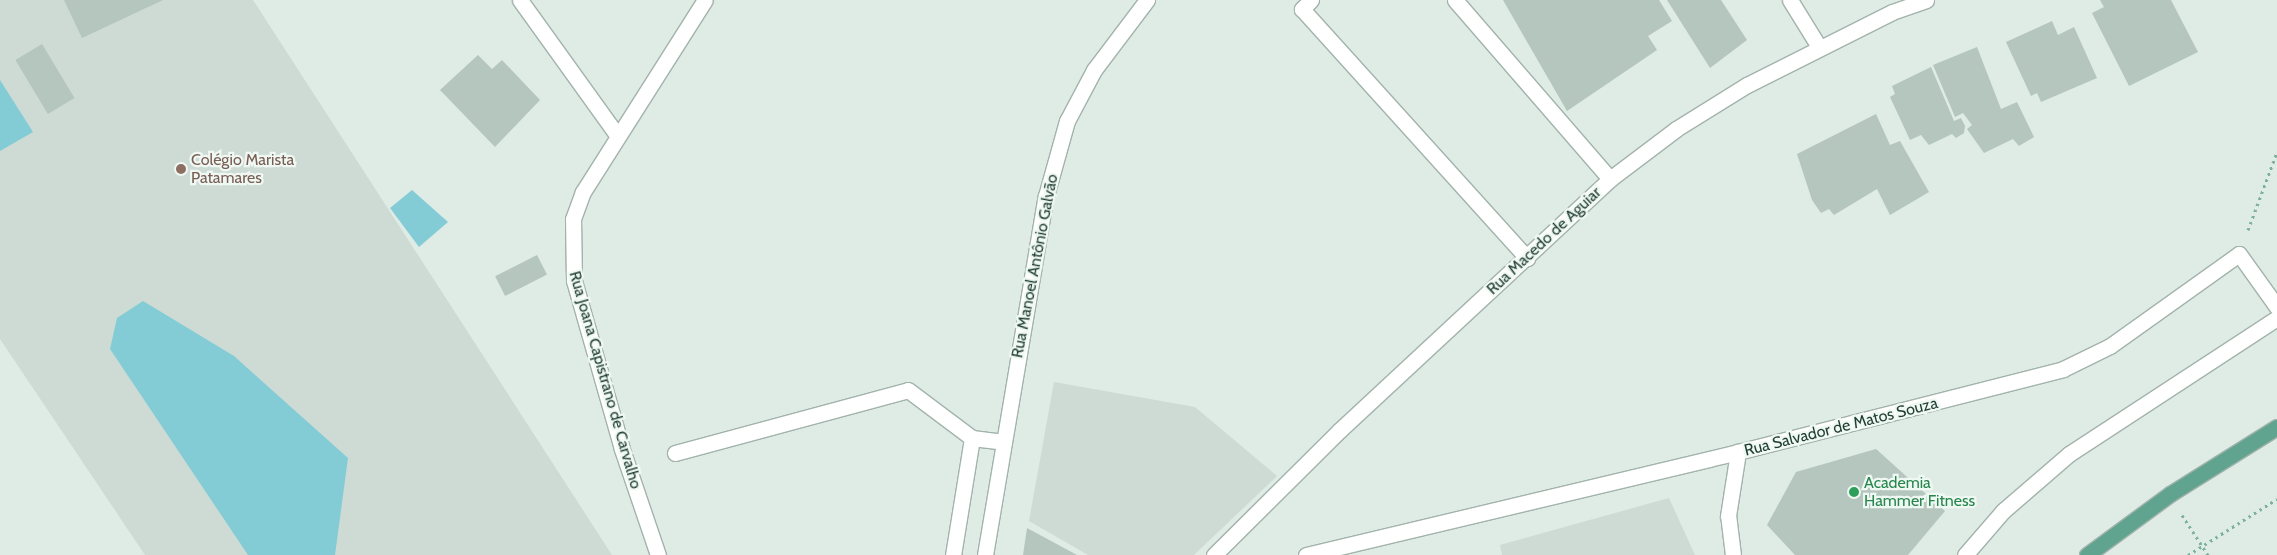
<!DOCTYPE html>
<meta charset="utf-8">
<style>
body{margin:0}
#map{position:relative;width:2277px;height:555px;overflow:hidden;background:#dfebe5;font-family:Cabin,sans-serif}
div>[style]{position:absolute}
[style*='--x']{left:calc(var(--x)*1px);top:calc(var(--y)*1px);width:calc(var(--w)*1px);rotate:calc(var(--a)*1deg)}
.built>*{inset:0;background:#cddbd4}
.water>*{inset:0;background:#83ccd5}
.building>*{inset:0;background:#b4c6be;transform-origin:0 0}
.path>*{height:3px;margin-top:-1.5px;transform-origin:0;background:repeating-linear-gradient(90deg,#7db19f 0 2.5px,transparent 0 6.5px)}
.roads{filter:drop-shadow(1px 0 #a2b3ac) drop-shadow(-1px 0 #a2b3ac) drop-shadow(0 1px #a2b3ac) drop-shadow(0 -1px #a2b3ac)}
.lane>*{height:15px;margin:-7.5px;padding:0 7.5px;transform-origin:7.5px;border-radius:7.5px;background:#fff}
.street>*{height:15px;margin:-7.5px;padding:0 7.5px;transform-origin:7.5px;border-radius:7.5px;background:#fff}
.secondary>*{height:15px;margin:-7.5px;padding:0 7.5px;transform-origin:7.5px;border-radius:7.5px;background:#fff}
.primary>*{height:15px;margin:-7.5px;padding:0 7.5px;transform-origin:7.5px;border-radius:7.5px;background:#60a490}
.dots>*{width:14px;height:14px;translate:-50% -50%;box-sizing:border-box;border:2px solid #f0f8f3;border-radius:50%}
span{translate:-50% -50%;white-space:nowrap;text-align:center;line-height:1.15;-webkit-text-stroke:4.5px #f0f8f3;paint-order:stroke}
.education-label{font-size:16px;color:#785e54}
.left{translate:0 -50%;text-align:left}
.street-label{font-size:16px;color:#1f3d33}
.leisure-label{font-size:16px;color:#27864d}
</style>
<div id="map">
<div class="built">
<i style="clip-path:polygon(0 0,253px 0,612px 555px,145px 555px,0 339px)"></i>
<i style="clip-path:polygon(1054px 382px,1195px 407px,1277px 476px,1194px 555px,1088px 555px,1029px 521px)"></i>
<i style="clip-path:polygon(1669px 498px,1695px 555px,1502px 555px,1500px 545px)"></i>
</div>
<div class="water">
<i style="clip-path:polygon(0 80px,33px 132px,0 151px)"></i>
<i style="clip-path:polygon(412px 190px,448px 222px,419px 247px,390px 208px)"></i>
<i style="clip-path:polygon(143px 301px,234px 356px,348px 458px,335px 555px,248px 555px,110px 349px,117px 318px)"></i>
</div>
<div class="building">
<i style="clip-path:polygon(64px 0,163px 0,82px 38px)"></i>
<i style="clip-path:polygon(1503px 0,1659px 0,1672px 21px,1648px 36px,1657px 50px,1567px 111px)"></i>
<i style="clip-path:polygon(1667px 0,1721px 0,1747px 40px,1710px 68px)"></i>
<i style="clip-path:polygon(2100px 0,2171px 0,2198px 52px,2129px 86px,2092px 13px,2104px 7px)"></i>
<i style="clip-path:polygon(2052px 21px,2058px 35px,2074px 27px,2097px 78px,2041px 102px,2037px 93px,2031px 96px,2006px 42px)"></i>
<i style="left:42px;top:44px;width:63px;height:31px;rotate:59deg"></i>
<i style="clip-path:polygon(1977px 47px,2001px 109px,2017px 102px,2034px 137px,2019px 146px,2013px 139px,1984px 153px,1967px 129px,1972px 125px,1963px 113px,1955px 117px,1933px 65px)"></i>
<i style="clip-path:polygon(478px 55px,492px 69px,502px 60px,540px 100px,495px 147px,440px 90px)"></i>
<i style="clip-path:polygon(1931px 67px,1954px 121px,1961px 118px,1965px 126px,1964px 133px,1956px 138px,1952px 134px,1929px 145px,1921px 135px,1910px 140px,1890px 97px,1895px 94px,1892px 86px)"></i>
<i style="clip-path:polygon(1876px 114px,1890px 145px,1900px 141px,1929px 192px,1890px 215px,1877px 189px,1834px 215px,1829px 209px,1821px 213px,1812px 200px,1797px 154px)"></i>
<i style="left:537px;top:255px;width:22px;height:47px;rotate:63deg"></i>
<i style="clip-path:polygon(1876px 449px,1945px 511px,1908px 555px,1795px 555px,1767px 525px,1796px 472px)"></i>
<i style="clip-path:polygon(1027px 528px,1077px 555px,1023px 555px)"></i>
</div>
<div class="path">
<i style="--x:2248;--y:230;--w:83;--a:-69.6"></i>
<i style="--x:2182;--y:515;--w:48;--a:57"></i>
<i style="--x:2188;--y:555;--w:105;--a:-32.2"></i>
</div>
<div class="roads">
<div class="lane">
<i style="--x:972;--y:438;--w:32;--a:7"></i>
<i style="--x:675;--y:453;--w:241;--a:-15.1"></i>
<i style="--x:908;--y:390;--w:80;--a:36.9"></i>
<i style="--x:972;--y:438;--w:119;--a:99.2"></i>
<i style="--x:1965;--y:555;--w:58;--a:-49.2"></i>
<i style="--x:2003;--y:511;--w:87;--a:-40.8"></i>
<i style="--x:2069;--y:454;--w:249;--a:-33.2"></i>
</div>
<div class="street">
<i style="--x:520;--y:0;--w:166;--a:54.3"></i>
<i style="--x:1311;--y:0;--w:13;--a:135"></i>
<i style="--x:1302;--y:9;--w:336;--a:47.9"></i>
<i style="--x:1455;--y:0;--w:237;--a:49.1"></i>
<i style="--x:1790;--y:0;--w:55;--a:58.3"></i>
<i style="--x:658;--y:555;--w:112;--a:-108.8"></i>
<i style="--x:622;--y:449;--w:175;--a:-105.9"></i>
<i style="--x:574;--y:281;--w:62;--a:-90.9"></i>
<i style="--x:573;--y:219;--w:29;--a:-70"></i>
<i style="--x:583;--y:192;--w:227;--a:-57.6"></i>
<i style="--x:1214;--y:555;--w:177;--a:-44.8"></i>
<i style="--x:1340;--y:430;--w:369;--a:-42.9"></i>
<i style="--x:1610;--y:179;--w:83;--a:-37.1"></i>
<i style="--x:1676;--y:129;--w:84;--a:-31.8"></i>
<i style="--x:1747;--y:85;--w:162;--a:-26.7"></i>
<i style="--x:1892;--y:12;--w:36;--a:-19"></i>
<i style="--x:1306;--y:555;--w:444;--a:-13.4"></i>
<i style="--x:1738;--y:452;--w:335;--a:-14.3"></i>
<i style="--x:2063;--y:369;--w:52;--a:-26.1"></i>
<i style="--x:2110;--y:346;--w:158;--a:-35.5"></i>
<i style="--x:2239;--y:254;--w:65;--a:54.4"></i>
<i style="--x:1733;--y:555;--w:39;--a:-97"></i>
<i style="--x:1728;--y:516;--w:65;--a:-81.1"></i>
</div>
<div class="secondary">
<i style="--x:985;--y:555;--w:364;--a:-80.4"></i>
<i style="--x:1046;--y:196;--w:78;--a:-74.4"></i>
<i style="--x:1067;--y:121;--w:58;--a:-62.1"></i>
<i style="--x:1094;--y:70;--w:88;--a:-52.9"></i>
</div>
<div class="primary">
<i style="--x:2087;--y:555;--w:103;--a:-36.3"></i>
<i style="--x:2170;--y:494;--w:126;--a:-32.1"></i>
</div>
</div>
<div class="dots">
<i style="left:181px;top:169px;background:#8d6e63"></i>
<i style="left:1854px;top:492px;background:#2e9e5b"></i>
</div>
<div class="education-label">
<span class="left" style="left:191px;top:169px">Colégio Marista<br>Patamares</span>
</div>
<div class="street-label">
<span style="left:1544px;top:241px;rotate:-43deg">Rua Macedo de Aguiar</span>
<span style="left:1035px;top:266px;rotate:-79deg">Rua Manoel Antônio Galvão</span>
<span style="left:605px;top:380px;rotate:74deg">Rua Joana Capistrano de Carvalho</span>
<span style="left:1841px;top:427px;rotate:-14deg">Rua Salvador de Matos Souza</span>
</div>
<div class="leisure-label">
<span class="left" style="left:1864px;top:492px">Academia<br>Hammer Fitness</span>
</div>
</div>
